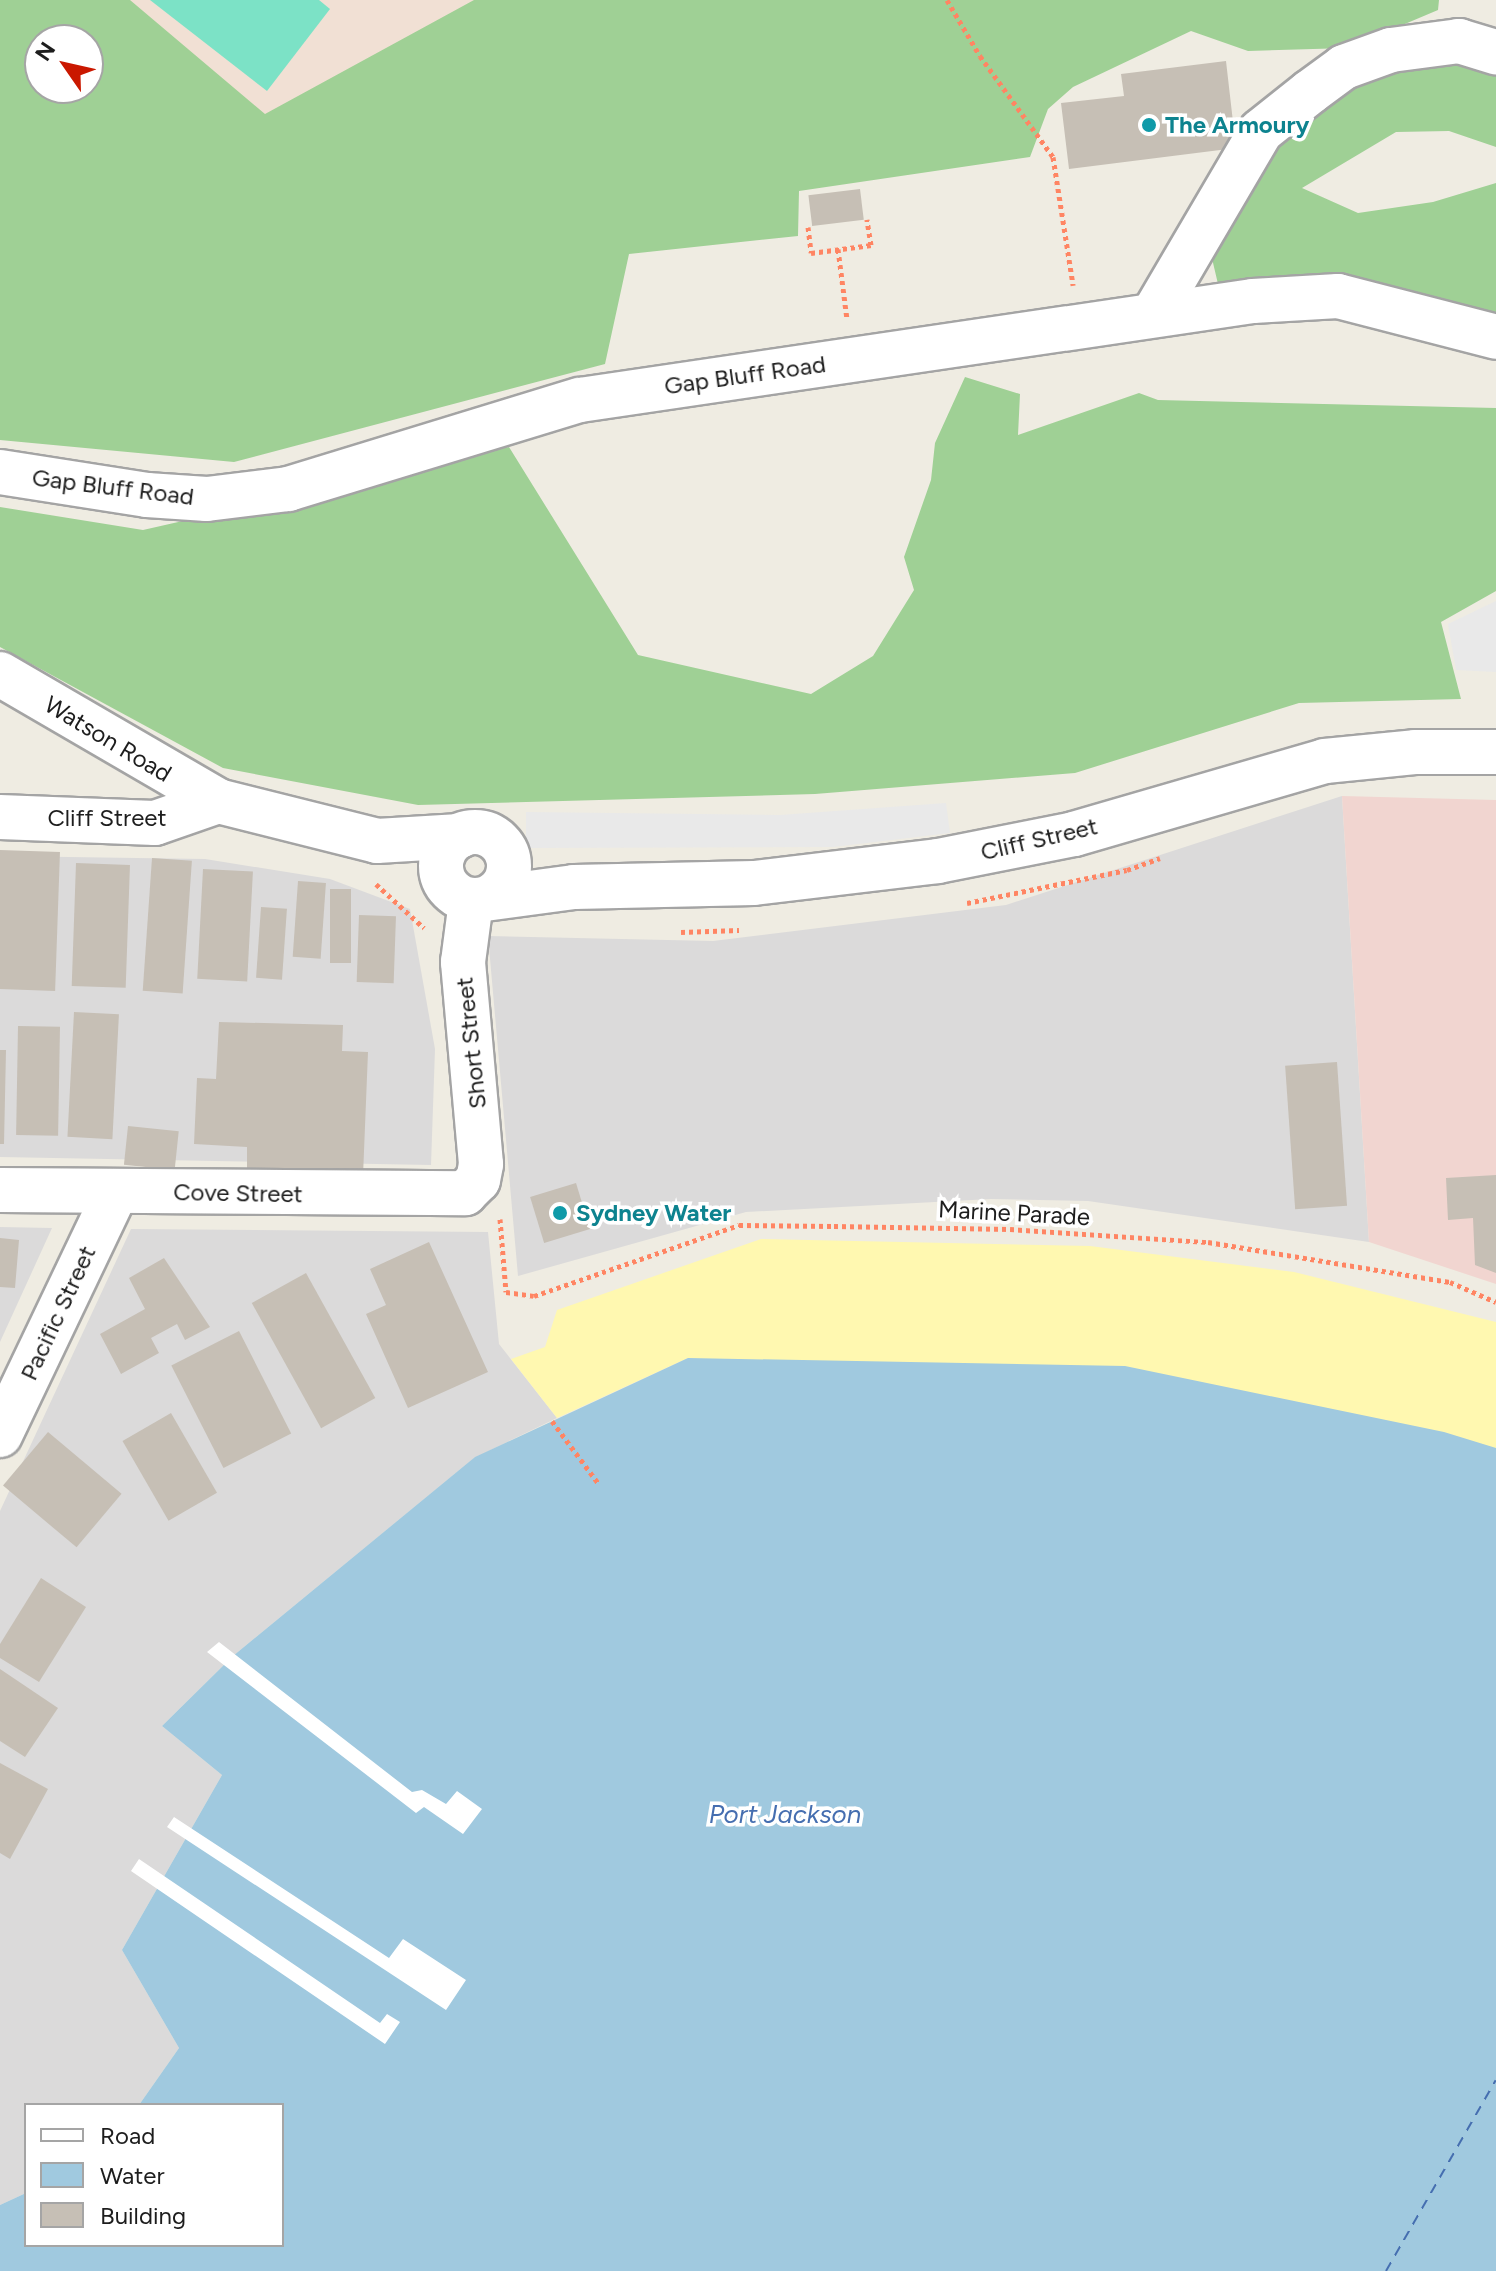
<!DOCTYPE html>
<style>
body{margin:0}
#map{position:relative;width:1496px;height:2271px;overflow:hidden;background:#efece2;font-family:Figtree,sans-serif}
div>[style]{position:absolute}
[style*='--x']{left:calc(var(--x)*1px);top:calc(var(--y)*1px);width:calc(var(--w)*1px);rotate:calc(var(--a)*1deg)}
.residential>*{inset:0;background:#dbdada}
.commercial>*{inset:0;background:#f1d5d0}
.military>*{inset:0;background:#f1e0d4}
.forest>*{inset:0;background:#9fd095}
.sand>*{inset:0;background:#fff8b0}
.pitch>*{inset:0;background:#7ce2c6}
.parking>*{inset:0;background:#e9e9e9}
.water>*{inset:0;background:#a0c9df}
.pier>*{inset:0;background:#fff}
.ferry>*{height:2px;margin-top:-1px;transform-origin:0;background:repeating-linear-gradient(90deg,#456eb0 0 10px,transparent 0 18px)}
.building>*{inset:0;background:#c6bfb5;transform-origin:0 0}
.path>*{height:5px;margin-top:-2.5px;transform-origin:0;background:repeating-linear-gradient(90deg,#ff8563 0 4px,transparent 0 8px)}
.roads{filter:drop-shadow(2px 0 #a4a4a4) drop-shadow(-2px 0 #a4a4a4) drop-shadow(0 2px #a4a4a4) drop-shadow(0 -2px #a4a4a4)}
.minor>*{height:44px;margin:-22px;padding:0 22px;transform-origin:22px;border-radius:22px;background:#fff}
.minor>.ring{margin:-22px;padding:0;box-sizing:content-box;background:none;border:44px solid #fff;border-radius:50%}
.dots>*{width:22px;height:22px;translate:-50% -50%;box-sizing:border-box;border:4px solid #fff;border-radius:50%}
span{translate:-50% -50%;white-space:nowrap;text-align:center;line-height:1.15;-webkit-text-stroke:7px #fff;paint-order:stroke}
.culture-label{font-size:24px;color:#0d838f;font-weight:700}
.left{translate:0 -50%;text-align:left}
.street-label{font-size:24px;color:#1d1d1d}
.water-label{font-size:26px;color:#456eb0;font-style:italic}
.legend{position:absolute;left:24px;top:2103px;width:260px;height:144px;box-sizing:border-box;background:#fff;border:2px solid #a5a5a5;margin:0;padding:10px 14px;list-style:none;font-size:24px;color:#1d1d1d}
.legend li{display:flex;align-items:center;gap:16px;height:40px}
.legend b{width:40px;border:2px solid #a5a5a5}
.north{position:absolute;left:24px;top:24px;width:80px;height:80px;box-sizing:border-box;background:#fff;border:2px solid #a5a5a5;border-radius:50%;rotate:304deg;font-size:22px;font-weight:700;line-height:32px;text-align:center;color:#1d1d1d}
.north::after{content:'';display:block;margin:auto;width:28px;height:36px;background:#ca1800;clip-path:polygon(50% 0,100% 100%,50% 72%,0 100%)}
</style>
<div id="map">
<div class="residential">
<i style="clip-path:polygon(1342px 796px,1369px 1242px,1088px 1201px,991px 1199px,746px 1212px,518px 1276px,488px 936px,713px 941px,1006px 905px)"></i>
<i style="clip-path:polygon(0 856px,205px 859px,330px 879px,410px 909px,435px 1049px,431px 1165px,0 1157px)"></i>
<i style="clip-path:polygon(0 1227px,52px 1228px,0 1342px)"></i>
<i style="clip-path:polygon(131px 1229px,488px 1232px,499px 1344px,557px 1418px,474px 1458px,233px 1656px,162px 1726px,222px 1775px,122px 1950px,179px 2048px,139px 2105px,26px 2105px,26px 2193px,0 2205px,0 1511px)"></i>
</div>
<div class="commercial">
<i style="clip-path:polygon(1342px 796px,1496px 800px,1496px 1284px,1369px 1242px)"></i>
</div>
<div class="military">
<i style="clip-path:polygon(0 0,500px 0,232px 193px,88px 40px,40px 40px)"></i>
</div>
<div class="forest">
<i style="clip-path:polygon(evenodd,0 0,130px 0,265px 114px,474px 0,1439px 0,1438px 10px,1348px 48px,1248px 51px,1191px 31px,1073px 87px,1048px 109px,1030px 157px,799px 191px,798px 236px,629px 254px,605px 364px,234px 462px,0 440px,0 0,40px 40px,88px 40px,88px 88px,40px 88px,40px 40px)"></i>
<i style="clip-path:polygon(1428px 58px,1496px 59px,1496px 147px,1449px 131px,1396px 132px,1302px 188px,1358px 213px,1433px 202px,1496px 183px,1496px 326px,1291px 289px,1218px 284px,1206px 233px,1254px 166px,1336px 92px)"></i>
<i style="clip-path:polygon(965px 377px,1020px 394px,1018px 435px,1139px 393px,1158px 400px,1496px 408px,1496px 591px,1441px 622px,1461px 699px,1299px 703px,1075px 773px,815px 794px,418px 805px,223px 768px,0 647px,0 507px,143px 530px,509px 447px,638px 655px,811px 694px,873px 656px,914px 590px,904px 557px,931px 480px,935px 443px)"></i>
</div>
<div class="sand">
<i style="clip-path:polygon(761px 1239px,1090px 1246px,1294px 1272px,1496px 1322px,1496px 1450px,688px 1358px,557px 1418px,511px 1359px,545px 1347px,557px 1310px)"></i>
</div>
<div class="pitch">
<i style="clip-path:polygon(150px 0,319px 0,330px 9px,267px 91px)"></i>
</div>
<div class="parking">
<i style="clip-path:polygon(1496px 601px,1496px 672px,1456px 670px,1448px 624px)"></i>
<i style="clip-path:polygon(946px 803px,950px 833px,833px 847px,526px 848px,526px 812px,780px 815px)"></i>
</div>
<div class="water">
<i style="clip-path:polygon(688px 1358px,1125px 1366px,1444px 1432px,1496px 1448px,1496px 2271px,0 2271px,0 2205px,26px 2193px,26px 2245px,282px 2245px,282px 2105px,139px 2105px,179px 2048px,122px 1950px,222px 1775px,162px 1726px,233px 1656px,475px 1457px)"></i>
</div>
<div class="pier">
<i style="clip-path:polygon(219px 1642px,412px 1792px,422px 1790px,446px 1804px,457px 1791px,482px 1809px,463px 1834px,424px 1807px,416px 1813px,207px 1652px)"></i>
<i style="clip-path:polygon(174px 1817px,389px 1958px,403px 1939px,466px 1980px,446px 2010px,167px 1827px)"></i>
<i style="clip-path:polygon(139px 1859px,380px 2023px,387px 2014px,400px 2022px,385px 2044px,131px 1871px)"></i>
</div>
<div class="ferry">
<i style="--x:1386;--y:2271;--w:220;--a:-60.1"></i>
</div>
<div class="building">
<i style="clip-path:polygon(1226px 61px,1236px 148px,1069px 169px,1061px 103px,1124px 96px,1121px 74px)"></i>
<i style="left:860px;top:189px;width:31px;height:52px;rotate:83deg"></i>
<i style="left:0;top:850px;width:60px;height:139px;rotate:2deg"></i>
<i style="left:152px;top:858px;width:40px;height:133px;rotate:4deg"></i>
<i style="left:76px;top:863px;width:54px;height:123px;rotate:2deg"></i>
<i style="left:203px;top:869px;width:50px;height:110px;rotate:3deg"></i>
<i style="left:298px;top:881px;width:28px;height:76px;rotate:4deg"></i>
<i style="left:330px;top:889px;width:21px;height:74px"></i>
<i style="left:261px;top:907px;width:26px;height:71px;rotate:4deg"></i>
<i style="left:359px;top:915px;width:37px;height:67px;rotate:2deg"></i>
<i style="left:74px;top:1012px;width:45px;height:125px;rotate:3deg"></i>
<i style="clip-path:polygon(219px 1022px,343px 1025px,342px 1051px,368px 1052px,363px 1176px,247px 1171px,247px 1147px,194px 1144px,197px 1078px,216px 1079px)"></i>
<i style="left:18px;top:1026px;width:42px;height:109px;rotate:1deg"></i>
<i style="clip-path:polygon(0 1050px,6px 1050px,4px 1144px,0 1144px)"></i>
<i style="left:1337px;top:1062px;width:144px;height:52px;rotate:86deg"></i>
<i style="left:128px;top:1126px;width:51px;height:39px;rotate:6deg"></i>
<i style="clip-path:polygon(1496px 1175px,1496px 1273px,1475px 1265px,1473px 1218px,1448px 1220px,1446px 1178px)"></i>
<i style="left:576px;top:1183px;width:48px;height:48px;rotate:73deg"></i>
<i style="clip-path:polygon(0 1238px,19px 1240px,15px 1288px,0 1287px)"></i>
<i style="clip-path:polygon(429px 1242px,488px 1372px,408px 1408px,366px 1314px,386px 1305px,370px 1269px)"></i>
<i style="clip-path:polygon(164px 1258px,210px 1327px,185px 1340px,177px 1324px,151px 1338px,159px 1353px,121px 1374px,100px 1334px,145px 1309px,129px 1278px)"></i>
<i style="left:306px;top:1273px;width:143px;height:62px;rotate:61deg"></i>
<i style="left:239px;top:1331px;width:115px;height:76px;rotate:63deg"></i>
<i style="left:171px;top:1413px;width:92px;height:56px;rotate:60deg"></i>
<i style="left:48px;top:1432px;width:96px;height:70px;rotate:40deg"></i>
<i style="clip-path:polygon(41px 1578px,86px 1607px,39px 1682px,0 1658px,0 1644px)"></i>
<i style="clip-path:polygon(0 1669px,58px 1708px,25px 1757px,0 1741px)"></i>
<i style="clip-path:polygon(0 1763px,48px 1789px,10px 1859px,0 1853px)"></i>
</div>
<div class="path">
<i style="--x:947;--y:0;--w:65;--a:59.5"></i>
<i style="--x:980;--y:56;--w:125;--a:54.1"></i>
<i style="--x:1053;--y:157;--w:130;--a:81.1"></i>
<i style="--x:808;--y:227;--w:26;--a:83"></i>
<i style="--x:811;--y:253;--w:61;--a:-7.6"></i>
<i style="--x:871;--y:245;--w:26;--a:-99"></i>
<i style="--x:838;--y:249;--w:71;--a:82.7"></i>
<i style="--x:376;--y:884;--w:65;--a:42.5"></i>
<i style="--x:967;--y:903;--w:163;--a:-11.7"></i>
<i style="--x:1127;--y:870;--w:35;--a:-20"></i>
<i style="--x:681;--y:932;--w:58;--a:-2"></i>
<i style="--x:500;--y:1219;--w:73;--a:85.3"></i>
<i style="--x:506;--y:1292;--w:28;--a:8"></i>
<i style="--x:534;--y:1296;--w:217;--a:-19.1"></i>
<i style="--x:739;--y:1225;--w:95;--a:0.6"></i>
<i style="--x:834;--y:1226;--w:176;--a:1"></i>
<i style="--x:1010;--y:1229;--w:198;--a:3.8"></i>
<i style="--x:1208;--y:1242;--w:245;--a:9.4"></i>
<i style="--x:1450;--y:1282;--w:50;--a:23.5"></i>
<i style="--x:552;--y:1421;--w:77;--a:53.4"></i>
</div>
<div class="roads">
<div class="minor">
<i style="--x:1153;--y:315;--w:213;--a:-59.6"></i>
<i style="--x:1261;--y:131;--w:63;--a:-38.5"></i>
<i style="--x:1310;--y:92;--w:42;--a:-36.3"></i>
<i style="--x:1344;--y:67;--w:50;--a:-19.9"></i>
<i style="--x:1391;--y:50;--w:69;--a:-7.5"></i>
<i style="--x:1459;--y:41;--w:39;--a:17"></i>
<i style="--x:0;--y:472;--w:149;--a:8.9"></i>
<i style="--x:147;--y:495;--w:60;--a:3.8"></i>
<i style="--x:207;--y:499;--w:82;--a:-7"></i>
<i style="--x:288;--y:489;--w:305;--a:-17"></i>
<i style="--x:580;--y:400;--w:680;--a:-8.37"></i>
<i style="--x:1253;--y:301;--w:85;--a:-3.4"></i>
<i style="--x:1338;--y:296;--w:163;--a:14.5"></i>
<i style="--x:0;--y:674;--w:252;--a:30.2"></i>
<i style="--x:218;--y:801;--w:164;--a:14.1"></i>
<i style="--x:377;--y:841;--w:83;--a:-3.4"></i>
<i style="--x:0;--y:817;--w:155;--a:2.2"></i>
<i style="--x:155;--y:823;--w:67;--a:-19.2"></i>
<i class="ring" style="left:441px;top:832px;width:24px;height:24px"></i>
<i style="--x:485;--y:899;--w:90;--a:-7.7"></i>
<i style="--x:574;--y:887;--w:180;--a:-1.3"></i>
<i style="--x:754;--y:883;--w:185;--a:-6.8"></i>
<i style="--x:938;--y:861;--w:139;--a:-11.2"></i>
<i style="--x:1074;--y:834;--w:261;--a:-16.2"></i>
<i style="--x:1325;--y:761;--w:90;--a:-5.7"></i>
<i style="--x:1415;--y:752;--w:81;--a:0"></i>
<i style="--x:0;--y:1190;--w:465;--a:0.4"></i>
<i style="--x:465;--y:1193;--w:18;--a:-45"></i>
<i style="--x:478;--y:1180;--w:16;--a:-79"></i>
<i style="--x:481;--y:1164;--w:203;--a:-95.1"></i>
<i style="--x:463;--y:962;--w:62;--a:-82.5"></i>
<i style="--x:0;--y:1435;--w:269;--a:-64.5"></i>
</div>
</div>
<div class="dots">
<i style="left:1149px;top:125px;background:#0f9aa8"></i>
<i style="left:560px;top:1213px;background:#0f9aa8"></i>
</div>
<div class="culture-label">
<span class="left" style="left:1165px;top:125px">The Armoury</span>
<span class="left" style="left:576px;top:1213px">Sydney Water</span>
</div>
<div class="street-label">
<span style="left:745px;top:375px;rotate:-8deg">Gap Bluff Road</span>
<span style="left:113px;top:487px;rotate:7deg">Gap Bluff Road</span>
<span style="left:108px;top:739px;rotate:31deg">Watson Road</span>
<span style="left:107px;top:818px">Cliff Street</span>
<span style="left:1039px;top:839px;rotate:-13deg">Cliff Street</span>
<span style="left:471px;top:1043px;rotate:-96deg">Short Street</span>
<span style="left:238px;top:1193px;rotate:1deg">Cove Street</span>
<span style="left:1014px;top:1213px;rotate:3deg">Marine Parade</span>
<span style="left:58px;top:1313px;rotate:-65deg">Pacific Street</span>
</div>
<div class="water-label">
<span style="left:785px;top:1815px">Port Jackson</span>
</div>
<ul class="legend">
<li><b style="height:10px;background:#fff"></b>Road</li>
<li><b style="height:22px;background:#a0c9df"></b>Water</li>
<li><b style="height:22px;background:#c6bfb5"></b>Building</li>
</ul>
<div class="north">N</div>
</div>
